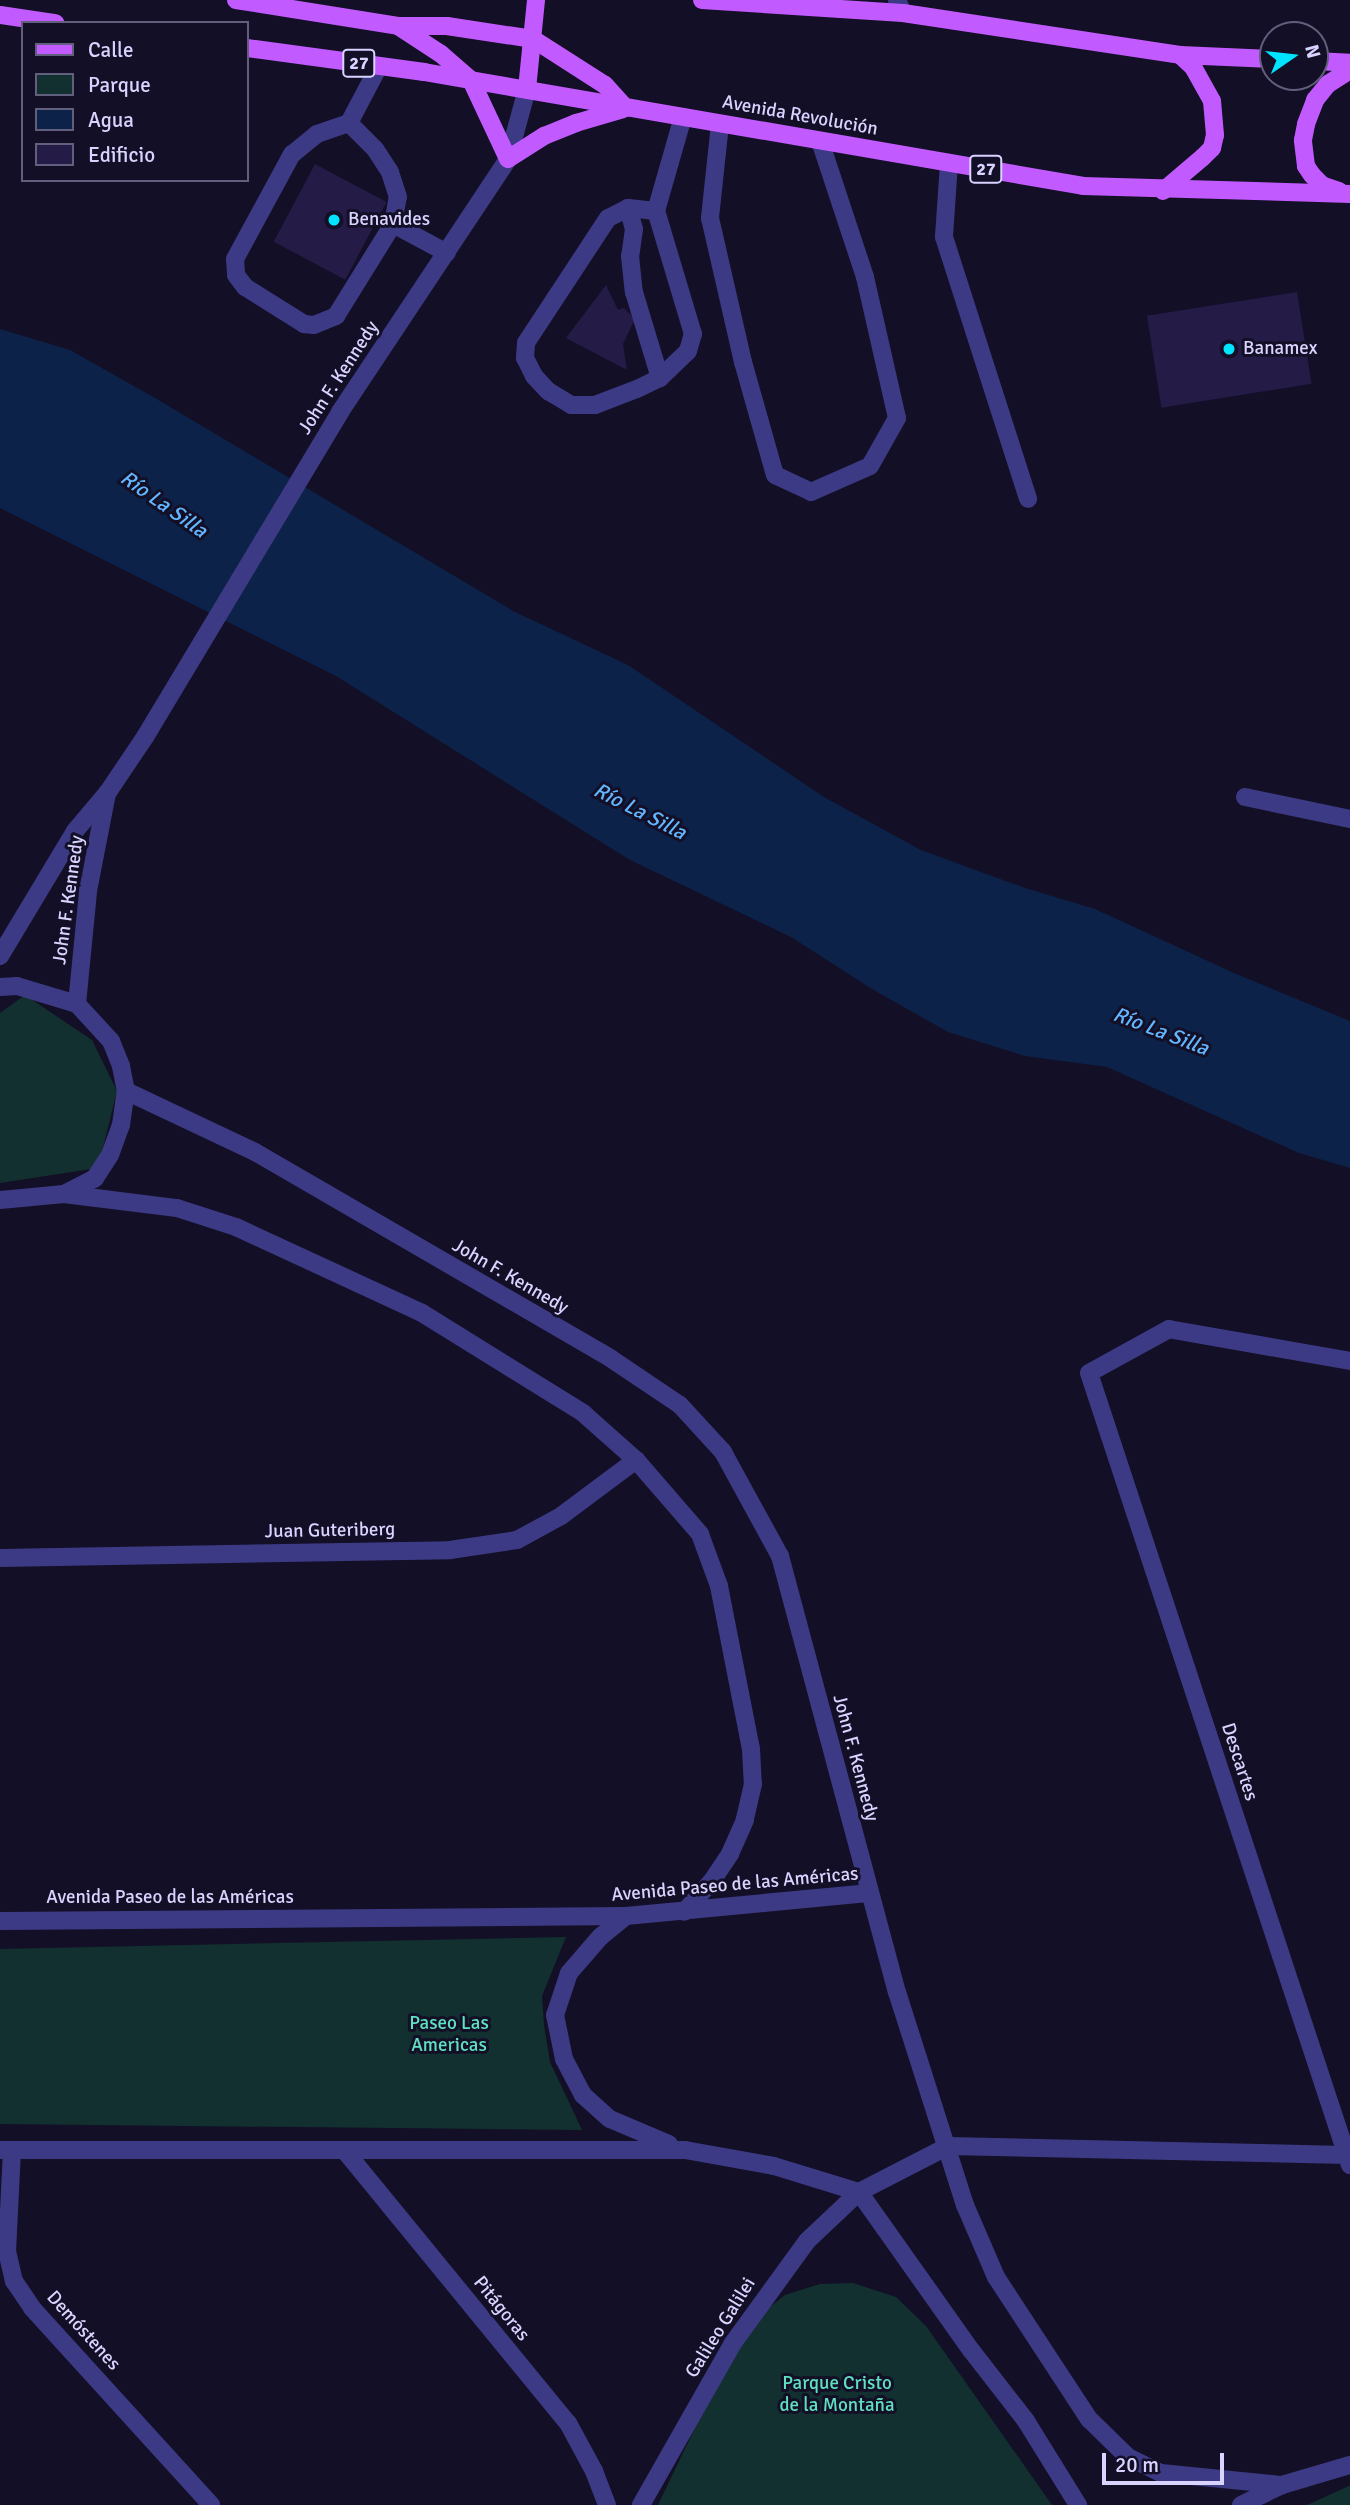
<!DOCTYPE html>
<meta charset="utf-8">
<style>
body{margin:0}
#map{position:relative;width:1350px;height:2505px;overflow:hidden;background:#130f26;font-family:Signika,sans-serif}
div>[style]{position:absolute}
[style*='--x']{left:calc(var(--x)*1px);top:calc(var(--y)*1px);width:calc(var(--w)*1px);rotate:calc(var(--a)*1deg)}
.green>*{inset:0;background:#12302f}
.water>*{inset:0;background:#0c2248}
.building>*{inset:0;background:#241b47;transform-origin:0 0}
.minor>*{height:18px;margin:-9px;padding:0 9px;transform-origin:9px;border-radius:9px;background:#3d3a85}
.major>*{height:18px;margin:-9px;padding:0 9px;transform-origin:9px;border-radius:9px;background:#c25bff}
.dots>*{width:19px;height:19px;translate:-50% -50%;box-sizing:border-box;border:4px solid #130f26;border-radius:50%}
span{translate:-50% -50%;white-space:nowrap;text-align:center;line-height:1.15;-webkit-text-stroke:6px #130f26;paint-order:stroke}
.shield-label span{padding:2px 5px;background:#130f26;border:2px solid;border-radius:5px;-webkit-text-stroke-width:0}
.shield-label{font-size:18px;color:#d9d4ff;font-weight:700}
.street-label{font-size:19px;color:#d9d4ff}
.poi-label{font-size:19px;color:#d9d4ff}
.left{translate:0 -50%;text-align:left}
.park-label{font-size:19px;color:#5fe0c0}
.water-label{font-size:21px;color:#62b6ff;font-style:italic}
.legend{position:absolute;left:21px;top:21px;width:228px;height:161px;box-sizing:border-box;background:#130f26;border:2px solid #625e7d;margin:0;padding:9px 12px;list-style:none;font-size:21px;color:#d9d4ff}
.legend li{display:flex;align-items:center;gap:14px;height:35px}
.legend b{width:35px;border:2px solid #625e7d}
.north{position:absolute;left:1259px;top:21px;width:70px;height:70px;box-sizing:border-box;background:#130f26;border:2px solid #625e7d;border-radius:50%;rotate:76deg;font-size:19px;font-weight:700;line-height:28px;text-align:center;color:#d9d4ff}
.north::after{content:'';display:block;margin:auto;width:24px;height:32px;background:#00e5ff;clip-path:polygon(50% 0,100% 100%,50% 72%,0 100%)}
.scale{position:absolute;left:1102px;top:2453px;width:122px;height:32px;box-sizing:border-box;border:4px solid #d9d4ff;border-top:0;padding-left:9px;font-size:21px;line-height:24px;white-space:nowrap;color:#d9d4ff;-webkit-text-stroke:5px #130f26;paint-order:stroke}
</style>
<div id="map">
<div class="green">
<i style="clip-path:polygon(25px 995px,92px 1040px,117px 1091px,98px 1168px,0 1183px,0 1013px)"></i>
<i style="clip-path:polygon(566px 1937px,542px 1996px,544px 2025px,550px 2062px,582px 2130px,0 2124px,0 1949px)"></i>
<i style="clip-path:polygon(853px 2283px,896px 2297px,926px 2326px,1052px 2505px,658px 2505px,725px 2365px,753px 2320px,785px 2295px,820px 2284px)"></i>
<i style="clip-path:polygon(1350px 2485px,1350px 2505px,1307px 2505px,1349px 2486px)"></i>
</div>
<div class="water">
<i style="clip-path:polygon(0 329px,70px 350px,155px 398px,515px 612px,628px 665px,824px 797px,921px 850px,1025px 888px,1095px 909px,1234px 973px,1350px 1021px,1350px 1168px,1299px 1153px,1107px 1067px,1025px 1056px,948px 1032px,872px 989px,791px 937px,630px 860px,336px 676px,0 508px)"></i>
</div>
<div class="building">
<i style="left:315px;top:164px;width:81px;height:88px;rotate:28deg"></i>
<i style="clip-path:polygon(606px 285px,618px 310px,624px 308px,635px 319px,623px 344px,627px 370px,566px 338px)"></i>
<i style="left:1297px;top:292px;width:93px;height:152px;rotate:81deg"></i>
</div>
<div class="minor">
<i style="--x:897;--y:0;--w:14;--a:65"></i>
<i style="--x:349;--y:123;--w:64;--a:-62.2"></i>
<i style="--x:720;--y:124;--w:95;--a:96.1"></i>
<i style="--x:710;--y:218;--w:148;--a:77.1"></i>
<i style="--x:743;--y:362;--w:117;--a:74.2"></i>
<i style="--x:775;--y:475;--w:40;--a:25"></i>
<i style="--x:811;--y:492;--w:64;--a:-23.8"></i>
<i style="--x:870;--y:466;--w:55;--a:-60.6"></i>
<i style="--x:897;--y:418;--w:145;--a:-102.8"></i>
<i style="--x:865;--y:277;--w:143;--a:-108.3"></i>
<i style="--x:949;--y:163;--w:74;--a:93.9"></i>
<i style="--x:944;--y:237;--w:275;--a:72.2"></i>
<i style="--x:628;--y:208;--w:22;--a:74"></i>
<i style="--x:634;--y:229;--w:27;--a:98"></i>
<i style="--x:630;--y:256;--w:36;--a:84"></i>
<i style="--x:634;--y:292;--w:90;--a:73.2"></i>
<i style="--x:656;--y:211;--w:28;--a:-174"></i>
<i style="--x:628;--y:208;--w:22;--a:153"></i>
<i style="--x:608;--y:218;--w:149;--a:123.3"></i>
<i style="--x:526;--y:343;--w:15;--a:94"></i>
<i style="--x:525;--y:358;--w:20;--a:63"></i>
<i style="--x:534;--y:376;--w:21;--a:47"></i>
<i style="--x:548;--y:391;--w:27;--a:31"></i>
<i style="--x:571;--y:405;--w:24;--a:0"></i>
<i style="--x:595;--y:405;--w:45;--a:-20.9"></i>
<i style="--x:637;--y:389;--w:25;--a:-26"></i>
<i style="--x:660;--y:378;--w:39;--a:-44"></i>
<i style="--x:688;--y:351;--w:18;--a:-74"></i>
<i style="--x:693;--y:334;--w:128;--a:-106.7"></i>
<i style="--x:656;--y:211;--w:98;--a:-74"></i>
<i style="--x:393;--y:224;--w:27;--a:-80"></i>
<i style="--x:398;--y:197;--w:26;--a:-108"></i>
<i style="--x:390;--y:172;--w:27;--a:-123"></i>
<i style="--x:375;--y:149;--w:37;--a:-135"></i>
<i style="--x:349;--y:123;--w:34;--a:161"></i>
<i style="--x:317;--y:134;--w:32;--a:141"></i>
<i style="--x:292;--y:154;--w:119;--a:118.5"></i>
<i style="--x:235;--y:259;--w:16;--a:86"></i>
<i style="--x:236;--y:275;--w:15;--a:53"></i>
<i style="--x:245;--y:287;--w:70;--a:32.1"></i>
<i style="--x:304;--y:324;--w:10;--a:6"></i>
<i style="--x:314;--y:325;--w:24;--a:-22"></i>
<i style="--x:336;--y:316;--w:108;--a:-58.2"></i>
<i style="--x:393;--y:224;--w:61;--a:28.2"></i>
<i style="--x:1245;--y:797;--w:107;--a:11.8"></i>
<i style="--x:0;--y:956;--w:146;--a:-59"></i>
<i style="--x:75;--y:831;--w:51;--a:-49.8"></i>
<i style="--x:108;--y:792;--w:66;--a:-56.1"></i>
<i style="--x:145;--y:737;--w:379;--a:-59"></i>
<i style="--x:340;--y:412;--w:304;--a:-56.4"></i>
<i style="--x:508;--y:159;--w:73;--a:-74.8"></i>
<i style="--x:0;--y:987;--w:17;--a:-3"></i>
<i style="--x:17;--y:986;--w:63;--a:16.7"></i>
<i style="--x:77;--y:1004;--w:50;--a:47.4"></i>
<i style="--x:111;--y:1041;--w:27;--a:68"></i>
<i style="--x:121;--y:1066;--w:25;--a:79"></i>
<i style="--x:126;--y:1091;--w:143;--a:25.3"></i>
<i style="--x:255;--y:1152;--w:410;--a:30.1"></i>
<i style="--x:610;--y:1358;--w:84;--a:33.9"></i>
<i style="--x:680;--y:1405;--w:64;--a:47.5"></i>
<i style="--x:723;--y:1452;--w:119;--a:61.3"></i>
<i style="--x:780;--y:1556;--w:451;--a:75"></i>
<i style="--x:897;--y:1992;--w:224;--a:72.3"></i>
<i style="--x:965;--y:2205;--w:78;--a:66.7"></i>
<i style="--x:996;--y:2277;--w:170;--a:56.8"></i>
<i style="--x:1089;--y:2419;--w:54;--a:44.3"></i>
<i style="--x:1128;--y:2457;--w:37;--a:26"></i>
<i style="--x:1161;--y:2473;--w:122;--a:5.7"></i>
<i style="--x:1282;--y:2485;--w:71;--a:-16.4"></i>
<i style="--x:77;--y:1004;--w:114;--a:-84.4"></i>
<i style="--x:88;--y:891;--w:100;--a:-79"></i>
<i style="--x:64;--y:1194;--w:114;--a:7.1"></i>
<i style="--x:177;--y:1208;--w:62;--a:17.9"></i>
<i style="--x:236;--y:1227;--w:205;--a:24.8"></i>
<i style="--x:422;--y:1313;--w:190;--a:31.8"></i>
<i style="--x:583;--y:1413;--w:71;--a:41.6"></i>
<i style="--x:636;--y:1460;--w:98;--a:49.1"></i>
<i style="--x:700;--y:1534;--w:55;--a:69.9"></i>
<i style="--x:719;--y:1586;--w:166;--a:78.9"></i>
<i style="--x:751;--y:1749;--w:35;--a:87"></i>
<i style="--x:753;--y:1784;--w:37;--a:103"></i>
<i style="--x:745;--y:1820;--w:37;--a:114"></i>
<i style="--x:730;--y:1854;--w:34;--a:124"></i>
<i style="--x:711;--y:1882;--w:40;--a:132"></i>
<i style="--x:0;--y:1200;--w:64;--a:-5.4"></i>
<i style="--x:64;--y:1194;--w:35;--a:-27"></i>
<i style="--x:95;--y:1178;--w:27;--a:-57"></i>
<i style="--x:110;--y:1155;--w:32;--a:-70"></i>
<i style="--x:121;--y:1125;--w:34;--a:-82"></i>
<i style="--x:1350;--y:1361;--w:184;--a:-170"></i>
<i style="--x:1169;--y:1329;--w:91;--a:151.2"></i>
<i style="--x:1089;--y:1373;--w:834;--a:71.76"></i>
<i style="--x:0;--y:1558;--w:450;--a:-1"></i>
<i style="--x:450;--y:1550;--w:68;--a:-8.5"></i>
<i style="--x:517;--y:1540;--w:50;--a:-28.6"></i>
<i style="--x:561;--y:1516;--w:94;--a:-36.7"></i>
<i style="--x:626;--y:1916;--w:32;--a:141"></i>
<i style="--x:601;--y:1936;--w:49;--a:130.9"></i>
<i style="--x:569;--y:1973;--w:44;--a:108.4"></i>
<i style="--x:555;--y:2015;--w:45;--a:78.4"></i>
<i style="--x:564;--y:2059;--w:41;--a:62.2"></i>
<i style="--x:583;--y:2095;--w:36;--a:42"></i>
<i style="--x:610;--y:2119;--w:64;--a:23"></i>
<i style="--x:0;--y:1921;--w:626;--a:-0.46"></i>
<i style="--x:626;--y:1916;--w:243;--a:-5.4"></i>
<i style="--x:0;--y:2150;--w:685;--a:0"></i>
<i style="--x:685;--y:2150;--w:90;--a:10.2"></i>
<i style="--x:774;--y:2166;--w:89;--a:17"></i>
<i style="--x:859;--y:2192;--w:194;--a:54.7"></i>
<i style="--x:971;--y:2350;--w:90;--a:52.2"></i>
<i style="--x:1026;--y:2421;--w:99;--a:58.2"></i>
<i style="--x:12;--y:2150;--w:101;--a:92.8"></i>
<i style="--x:7;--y:2251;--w:31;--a:77"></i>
<i style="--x:14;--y:2281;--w:32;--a:56"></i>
<i style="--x:32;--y:2308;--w:266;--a:47.7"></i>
<i style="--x:345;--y:2151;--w:352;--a:50.7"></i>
<i style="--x:568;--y:2423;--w:55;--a:61.6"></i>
<i style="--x:594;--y:2471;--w:36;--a:69"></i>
<i style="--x:641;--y:2505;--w:186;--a:-60.4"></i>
<i style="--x:733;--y:2343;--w:126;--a:-54"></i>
<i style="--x:807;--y:2241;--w:71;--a:-43.3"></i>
<i style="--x:859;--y:2192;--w:100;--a:-27.3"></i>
<i style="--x:948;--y:2146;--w:399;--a:1.3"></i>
<i style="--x:1241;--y:2505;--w:46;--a:-26"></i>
</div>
<div class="major">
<i style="--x:236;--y:0;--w:164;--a:9.1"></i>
<i style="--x:398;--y:26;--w:49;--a:0"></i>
<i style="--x:447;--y:26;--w:87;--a:8.6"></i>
<i style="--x:533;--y:39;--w:85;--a:32.6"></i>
<i style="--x:605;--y:85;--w:31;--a:48"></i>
<i style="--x:702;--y:0;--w:201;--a:3.7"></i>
<i style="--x:903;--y:13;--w:280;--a:8.6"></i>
<i style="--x:1180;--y:55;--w:93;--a:2.5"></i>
<i style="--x:0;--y:15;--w:56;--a:8.3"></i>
<i style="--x:398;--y:26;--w:51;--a:33.1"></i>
<i style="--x:441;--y:54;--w:40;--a:41"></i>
<i style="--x:471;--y:80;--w:87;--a:64.9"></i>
<i style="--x:508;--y:159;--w:43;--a:-32.6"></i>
<i style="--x:544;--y:136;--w:35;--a:-22"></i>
<i style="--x:576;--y:123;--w:49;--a:-16.6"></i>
<i style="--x:247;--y:48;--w:179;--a:7.7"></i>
<i style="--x:424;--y:72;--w:669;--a:9.81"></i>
<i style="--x:1083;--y:186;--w:267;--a:1.7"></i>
<i style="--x:1315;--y:61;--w:35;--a:3"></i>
<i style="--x:527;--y:89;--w:89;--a:-84.2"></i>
<i style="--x:1163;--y:191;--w:52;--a:-40.4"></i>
<i style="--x:1203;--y:157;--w:13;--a:-45"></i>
<i style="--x:1212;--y:148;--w:13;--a:-77"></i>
<i style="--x:1215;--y:135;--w:34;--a:-95"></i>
<i style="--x:1212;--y:101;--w:38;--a:-119"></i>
<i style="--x:1194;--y:68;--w:19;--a:-137"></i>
<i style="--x:1339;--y:191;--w:18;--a:-161"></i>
<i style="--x:1322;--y:185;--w:14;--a:-135"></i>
<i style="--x:1312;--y:175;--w:11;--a:-124"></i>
<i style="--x:1306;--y:166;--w:26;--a:-97"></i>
<i style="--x:1303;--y:140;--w:16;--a:-79"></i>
<i style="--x:1306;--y:124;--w:26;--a:-69"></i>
<i style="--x:1315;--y:100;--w:21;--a:-51"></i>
<i style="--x:1328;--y:84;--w:26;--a:-32"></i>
</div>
<div class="dots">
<i style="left:334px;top:220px;background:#00e5ff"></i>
<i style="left:1229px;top:349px;background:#00e5ff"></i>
</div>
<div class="shield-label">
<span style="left:359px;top:63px">27</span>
<span style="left:986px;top:169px">27</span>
</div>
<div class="street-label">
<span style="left:800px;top:116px;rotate:10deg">Avenida Revolución</span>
<span style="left:339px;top:378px;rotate:-57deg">John F. Kennedy</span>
<span style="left:69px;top:900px;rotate:-82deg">John F. Kennedy</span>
<span style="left:510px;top:1277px;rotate:30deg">John F. Kennedy</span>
<span style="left:330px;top:1531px;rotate:-1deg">Juan Guteriberg</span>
<span style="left:855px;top:1758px;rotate:75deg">John F. Kennedy</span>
<span style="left:1239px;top:1762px;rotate:72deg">Descartes</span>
<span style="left:735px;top:1885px;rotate:-5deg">Avenida Paseo de las Américas</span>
<span style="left:170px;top:1898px">Avenida Paseo de las Américas</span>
<span style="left:501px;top:2309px;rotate:51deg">Pitágoras</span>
<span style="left:721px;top:2328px;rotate:-58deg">Galileo Galilei</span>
<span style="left:83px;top:2331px;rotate:48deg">Demóstenes</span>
</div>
<div class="poi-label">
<span class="left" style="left:348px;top:220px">Benavides</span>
<span class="left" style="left:1243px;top:349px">Banamex</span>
</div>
<div class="park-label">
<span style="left:449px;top:2035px">Paseo Las<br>Americas</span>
<span style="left:837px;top:2395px">Parque Cristo<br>de la Montaña</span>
</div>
<div class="water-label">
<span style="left:164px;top:504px;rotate:35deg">Río La Silla</span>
<span style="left:640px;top:811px;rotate:27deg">Río La Silla</span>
<span style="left:1161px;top:1031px;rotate:21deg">Río La Silla</span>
</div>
<ul class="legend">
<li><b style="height:9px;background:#c25bff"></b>Calle</li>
<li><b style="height:19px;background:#12302f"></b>Parque</li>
<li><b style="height:19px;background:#0c2248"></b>Agua</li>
<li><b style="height:19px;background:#241b47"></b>Edificio</li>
</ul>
<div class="north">N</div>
<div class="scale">20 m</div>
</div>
